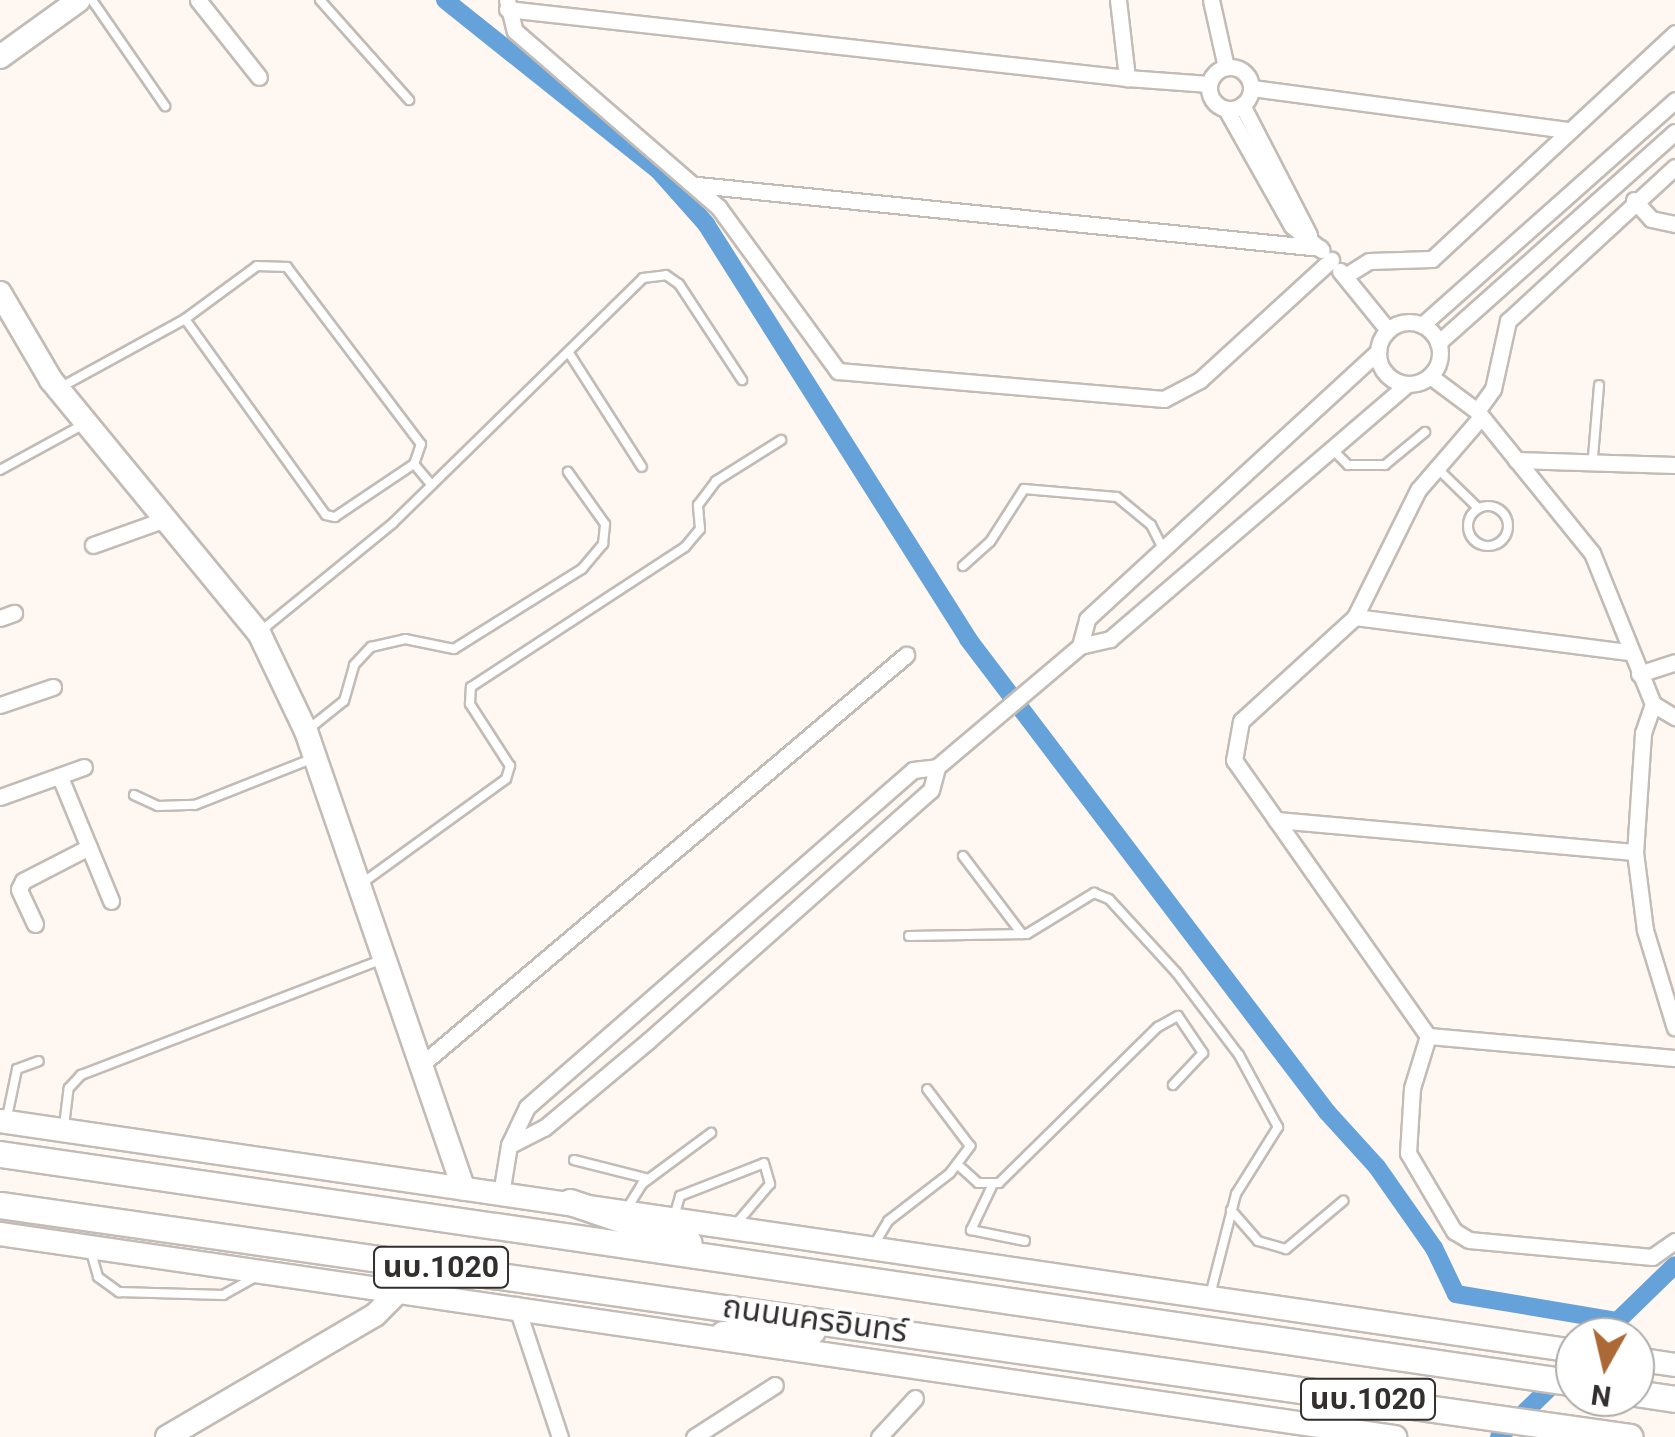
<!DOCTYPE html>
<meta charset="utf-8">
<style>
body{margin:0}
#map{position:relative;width:1675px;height:1437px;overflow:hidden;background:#fff7f2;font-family:Roboto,"Noto Sans Thai",sans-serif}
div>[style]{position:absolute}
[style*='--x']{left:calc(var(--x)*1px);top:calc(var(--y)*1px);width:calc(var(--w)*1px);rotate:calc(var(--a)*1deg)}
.canal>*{height:18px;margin:-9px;padding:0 9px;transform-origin:9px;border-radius:9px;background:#65a2d9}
.roads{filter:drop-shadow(2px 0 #c2bbb6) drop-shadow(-2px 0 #c2bbb6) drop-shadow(0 2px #c2bbb6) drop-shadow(0 -2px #c2bbb6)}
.lane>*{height:8px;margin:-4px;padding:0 4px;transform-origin:4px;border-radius:4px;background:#fff}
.lane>.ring{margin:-4px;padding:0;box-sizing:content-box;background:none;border:8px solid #fff;border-radius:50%}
.street>*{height:15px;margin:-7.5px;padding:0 7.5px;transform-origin:7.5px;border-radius:7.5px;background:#fff}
.street>.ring{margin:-7.5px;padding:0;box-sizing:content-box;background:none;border:15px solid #fff;border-radius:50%}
.secondary>*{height:22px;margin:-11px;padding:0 11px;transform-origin:11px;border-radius:11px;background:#fff}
.primary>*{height:25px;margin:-12.5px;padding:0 12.5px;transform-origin:12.5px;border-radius:12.5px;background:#fff}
span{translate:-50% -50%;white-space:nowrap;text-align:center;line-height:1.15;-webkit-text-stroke:8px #fff;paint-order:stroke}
.shield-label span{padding:2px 8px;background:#fff;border:2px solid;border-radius:8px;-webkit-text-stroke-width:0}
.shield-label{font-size:30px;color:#322f2e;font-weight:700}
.street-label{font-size:32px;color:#322f2e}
.north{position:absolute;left:1555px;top:1317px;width:100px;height:100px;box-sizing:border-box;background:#fff;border:2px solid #adacab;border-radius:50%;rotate:188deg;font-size:28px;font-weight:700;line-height:40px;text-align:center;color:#322f2e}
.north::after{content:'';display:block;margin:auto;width:35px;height:45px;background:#ac6936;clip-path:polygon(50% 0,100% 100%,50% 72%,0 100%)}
</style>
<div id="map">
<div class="canal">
<i style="--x:445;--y:0;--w:274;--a:38.6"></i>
<i style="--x:659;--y:171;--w:71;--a:48.4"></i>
<i style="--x:706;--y:224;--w:491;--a:57.7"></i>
<i style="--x:968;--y:639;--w:594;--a:52.8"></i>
<i style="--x:1327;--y:1112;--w:74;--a:47.7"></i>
<i style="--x:1377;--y:1167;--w:99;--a:54.9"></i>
<i style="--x:1434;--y:1248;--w:51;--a:64.4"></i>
<i style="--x:1456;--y:1294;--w:164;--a:9.5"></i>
<i style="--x:1601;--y:1337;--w:103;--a:-44.2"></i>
<i style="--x:1499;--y:1437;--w:106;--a:-44.2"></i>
</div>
<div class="roads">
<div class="lane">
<i style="--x:92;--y:0;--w:129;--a:55.4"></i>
<i style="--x:320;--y:0;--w:134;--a:48.3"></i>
<i style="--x:185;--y:319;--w:89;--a:-36.4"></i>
<i style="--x:257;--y:266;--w:30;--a:2"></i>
<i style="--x:287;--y:267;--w:222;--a:52.9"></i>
<i style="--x:421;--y:444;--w:21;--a:109"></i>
<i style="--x:569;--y:353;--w:135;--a:57.4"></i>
<i style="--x:61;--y:387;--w:141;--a:-28.7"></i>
<i style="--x:185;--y:319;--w:241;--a:54.3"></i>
<i style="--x:326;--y:515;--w:9;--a:13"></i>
<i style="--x:335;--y:517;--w:95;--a:-33.9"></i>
<i style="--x:414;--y:464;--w:26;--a:50"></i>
<i style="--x:1331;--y:448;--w:24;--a:45"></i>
<i style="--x:1348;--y:465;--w:37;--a:0"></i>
<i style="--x:1385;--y:465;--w:52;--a:-39.5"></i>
<i style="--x:1593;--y:457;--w:72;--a:-85.2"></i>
<i style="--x:1435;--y:466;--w:60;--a:44.3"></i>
<i style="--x:0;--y:470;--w:96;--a:-28.7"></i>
<i class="ring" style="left:1468px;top:506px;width:32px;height:32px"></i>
<i style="--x:963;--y:566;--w:36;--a:-42"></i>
<i style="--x:990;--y:542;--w:63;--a:-57.3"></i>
<i style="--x:1024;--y:489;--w:93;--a:4.9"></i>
<i style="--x:1117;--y:497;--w:44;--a:39.5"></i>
<i style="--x:1151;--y:525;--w:25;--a:63"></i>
<i style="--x:262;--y:630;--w:169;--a:-39.2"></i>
<i style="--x:393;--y:523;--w:350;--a:-44.4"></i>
<i style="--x:643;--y:278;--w:23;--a:-7"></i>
<i style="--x:666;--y:275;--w:16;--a:35"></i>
<i style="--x:679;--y:284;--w:115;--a:56.7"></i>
<i style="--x:310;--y:728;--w:43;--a:-38.5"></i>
<i style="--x:344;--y:701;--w:37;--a:-74"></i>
<i style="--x:354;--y:665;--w:25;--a:-47"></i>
<i style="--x:371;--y:647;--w:35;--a:-13"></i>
<i style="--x:405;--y:639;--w:50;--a:11.5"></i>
<i style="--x:454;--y:649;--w:151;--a:-32"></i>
<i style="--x:582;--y:569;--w:33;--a:-50"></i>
<i style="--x:603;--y:544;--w:20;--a:-84"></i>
<i style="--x:605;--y:524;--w:64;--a:-125.4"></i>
<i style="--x:134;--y:795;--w:26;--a:25"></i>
<i style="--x:158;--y:806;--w:37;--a:-2"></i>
<i style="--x:195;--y:805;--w:125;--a:-21.6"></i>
<i style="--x:963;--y:856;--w:98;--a:52.9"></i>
<i style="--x:361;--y:884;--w:179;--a:-35.9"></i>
<i style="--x:506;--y:779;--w:14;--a:-73"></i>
<i style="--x:510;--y:766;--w:74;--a:-122.8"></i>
<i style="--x:470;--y:704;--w:17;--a:-87"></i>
<i style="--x:471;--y:687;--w:256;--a:-33.2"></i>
<i style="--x:685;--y:547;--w:23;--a:-50"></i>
<i style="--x:700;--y:529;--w:24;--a:-95"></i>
<i style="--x:698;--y:505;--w:30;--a:-53"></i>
<i style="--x:716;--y:481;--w:77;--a:-32.2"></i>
<i style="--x:909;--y:936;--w:118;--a:-1"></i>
<i style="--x:1027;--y:934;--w:79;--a:-31.5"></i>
<i style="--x:1094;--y:893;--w:16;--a:22"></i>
<i style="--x:1109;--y:899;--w:99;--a:47.5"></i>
<i style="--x:1176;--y:972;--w:104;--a:52.8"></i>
<i style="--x:1239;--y:1055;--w:82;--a:61.6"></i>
<i style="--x:1278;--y:1127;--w:79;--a:122.1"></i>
<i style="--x:1236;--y:1194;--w:104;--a:104.4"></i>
<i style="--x:7;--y:1117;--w:49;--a:-78.2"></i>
<i style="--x:17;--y:1069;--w:23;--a:-20"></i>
<i style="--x:64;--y:1126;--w:38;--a:-83"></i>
<i style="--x:69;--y:1088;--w:18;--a:-47"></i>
<i style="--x:81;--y:1075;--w:320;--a:-21"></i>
<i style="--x:574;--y:1160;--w:77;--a:14.2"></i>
<i style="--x:957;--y:1164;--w:28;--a:42"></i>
<i style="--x:978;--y:1183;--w:21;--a:0"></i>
<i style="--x:999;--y:1183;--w:223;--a:-44.5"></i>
<i style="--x:1158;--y:1027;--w:23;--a:-29"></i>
<i style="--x:1178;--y:1016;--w:45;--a:56"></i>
<i style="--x:1203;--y:1053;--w:44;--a:133.2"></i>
<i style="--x:992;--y:1186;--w:49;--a:115.5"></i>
<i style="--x:971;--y:1230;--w:55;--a:11.5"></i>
<i style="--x:626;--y:1210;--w:31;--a:-58"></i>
<i style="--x:642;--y:1184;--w:86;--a:-36.5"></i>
<i style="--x:1231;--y:1210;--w:41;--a:48.9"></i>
<i style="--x:1258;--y:1241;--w:29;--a:16"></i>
<i style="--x:1286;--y:1249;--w:75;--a:-40.1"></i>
<i style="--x:674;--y:1217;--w:22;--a:-74"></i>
<i style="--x:680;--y:1196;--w:90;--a:-21.4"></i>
<i style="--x:764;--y:1163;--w:22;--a:74"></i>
<i style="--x:770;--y:1184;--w:52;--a:130.4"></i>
<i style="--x:875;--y:1243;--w:26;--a:-59"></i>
<i style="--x:888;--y:1221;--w:78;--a:-37.7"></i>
<i style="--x:950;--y:1173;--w:34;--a:-53"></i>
<i style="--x:970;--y:1146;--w:71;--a:-127"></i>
<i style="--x:91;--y:1252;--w:26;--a:74"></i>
<i style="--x:98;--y:1277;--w:26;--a:36"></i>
<i style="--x:119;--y:1292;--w:104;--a:1.7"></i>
<i style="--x:223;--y:1295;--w:39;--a:-29"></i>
</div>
<div class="street">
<i style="--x:198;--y:0;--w:98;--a:51.6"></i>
<i style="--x:507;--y:0;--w:32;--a:76"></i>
<i style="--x:515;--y:31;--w:270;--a:40.9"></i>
<i style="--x:719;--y:208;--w:202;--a:53.9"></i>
<i style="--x:838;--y:371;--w:327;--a:4.9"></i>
<i style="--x:1164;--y:399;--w:41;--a:-27.8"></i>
<i style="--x:1200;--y:380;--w:178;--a:-42.5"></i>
<i style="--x:1118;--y:0;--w:79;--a:83.4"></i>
<i style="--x:1127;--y:78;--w:82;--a:4.2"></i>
<i style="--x:1211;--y:0;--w:69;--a:77.4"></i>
<i style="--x:507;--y:9;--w:624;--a:6.35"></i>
<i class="ring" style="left:1209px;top:67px;width:27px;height:27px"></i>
<i style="--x:1252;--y:88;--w:318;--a:7.6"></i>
<i style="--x:1242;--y:105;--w:146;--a:62.7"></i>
<i style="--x:1226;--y:109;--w:134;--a:60.6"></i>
<i style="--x:1292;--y:226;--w:38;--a:39"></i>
<i style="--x:697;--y:185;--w:626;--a:5.77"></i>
<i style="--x:1634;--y:200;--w:25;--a:48"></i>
<i style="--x:1651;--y:219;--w:25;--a:12"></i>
<i style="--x:1340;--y:271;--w:76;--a:50.9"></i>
<i style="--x:1345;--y:276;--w:28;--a:-32"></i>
<i style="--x:1369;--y:261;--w:63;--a:-1.8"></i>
<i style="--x:1432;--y:259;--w:332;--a:-42.9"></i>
<i class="ring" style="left:1378px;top:322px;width:47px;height:47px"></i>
<i style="--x:1422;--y:325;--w:339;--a:-41.6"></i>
<i style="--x:1438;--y:343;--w:317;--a:-41.7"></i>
<i style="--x:1430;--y:376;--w:59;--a:36.7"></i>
<i style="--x:1477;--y:411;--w:183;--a:51"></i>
<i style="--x:1592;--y:553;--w:163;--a:68"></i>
<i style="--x:1653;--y:704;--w:31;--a:109"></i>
<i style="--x:1643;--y:733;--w:119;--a:93.8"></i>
<i style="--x:1635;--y:852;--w:79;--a:82.7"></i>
<i style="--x:1645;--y:930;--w:102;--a:73"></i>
<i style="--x:1477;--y:411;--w:27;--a:-54"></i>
<i style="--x:1493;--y:389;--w:70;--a:-77.6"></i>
<i style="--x:1508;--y:321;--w:227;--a:-42.7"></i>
<i style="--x:1481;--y:417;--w:96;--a:130.8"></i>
<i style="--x:1418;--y:490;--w:142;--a:116.4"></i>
<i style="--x:1355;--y:617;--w:154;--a:137.6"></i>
<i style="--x:1241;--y:721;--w:40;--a:100"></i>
<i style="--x:1234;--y:760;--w:337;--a:54.9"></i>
<i style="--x:1428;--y:1036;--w:54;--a:107.1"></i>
<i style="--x:1412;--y:1088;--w:65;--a:93.5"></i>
<i style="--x:1408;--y:1153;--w:91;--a:59.5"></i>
<i style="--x:1454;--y:1231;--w:17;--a:31"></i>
<i style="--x:1469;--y:1240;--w:184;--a:5.3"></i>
<i style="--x:1652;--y:1257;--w:28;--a:-35"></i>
<i style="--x:1516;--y:460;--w:159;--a:1.8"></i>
<i style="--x:93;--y:545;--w:74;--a:-19.7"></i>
<i style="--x:1355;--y:617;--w:276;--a:7.3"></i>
<i style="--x:0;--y:618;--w:15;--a:-20"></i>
<i style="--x:1080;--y:646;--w:28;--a:-75"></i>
<i style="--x:1087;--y:619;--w:396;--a:-42.6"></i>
<i style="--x:1639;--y:674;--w:38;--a:-18"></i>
<i style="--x:1653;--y:704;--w:26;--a:31"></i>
<i style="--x:0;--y:705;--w:56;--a:-18.8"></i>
<i style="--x:60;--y:777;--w:134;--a:67.6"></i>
<i style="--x:0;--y:797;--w:89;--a:-19.7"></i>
<i style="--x:1276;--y:820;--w:360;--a:5.1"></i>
<i style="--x:35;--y:924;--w:38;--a:-115"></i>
<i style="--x:19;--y:889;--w:9;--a:-63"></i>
<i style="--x:23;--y:881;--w:74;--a:-27.3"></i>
<i style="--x:1428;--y:1036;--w:248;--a:5.1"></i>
<i style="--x:422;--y:1064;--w:634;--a:-40.2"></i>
<i style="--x:510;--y:1145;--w:38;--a:-27"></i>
<i style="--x:544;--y:1128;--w:136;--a:-39.9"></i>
<i style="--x:648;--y:1041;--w:378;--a:-41.6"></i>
<i style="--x:931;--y:790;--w:24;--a:-75"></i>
<i style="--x:501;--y:1194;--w:50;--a:-80.7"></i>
<i style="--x:509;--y:1145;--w:42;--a:-64.7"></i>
<i style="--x:527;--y:1107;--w:512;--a:-41.12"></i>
<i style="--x:913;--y:770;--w:24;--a:-7"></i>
<i style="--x:937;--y:767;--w:187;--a:-40.2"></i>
<i style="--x:1080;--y:646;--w:31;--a:-13"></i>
<i style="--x:1110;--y:639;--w:391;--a:-40.6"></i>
<i style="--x:516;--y:1305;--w:139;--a:71.6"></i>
<i style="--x:694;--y:1437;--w:96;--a:-32.7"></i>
<i style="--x:879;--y:1437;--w:53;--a:-47.3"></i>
</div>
<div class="secondary">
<i style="--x:0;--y:57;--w:97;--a:-35.8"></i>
<i style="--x:0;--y:293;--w:101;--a:59.6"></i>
<i style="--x:51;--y:380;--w:328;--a:50.6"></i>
<i style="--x:259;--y:633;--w:109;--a:64.4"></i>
<i style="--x:306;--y:731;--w:484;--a:71"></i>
<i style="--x:0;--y:1121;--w:1592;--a:8.31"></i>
<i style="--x:0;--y:1234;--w:1410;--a:8.28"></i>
<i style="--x:1635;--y:1359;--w:40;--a:8.5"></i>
<i style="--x:167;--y:1437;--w:241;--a:-30.4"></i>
<i style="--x:375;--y:1315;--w:37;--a:-45"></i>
</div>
<div class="primary">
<i style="--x:0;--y:1154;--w:1592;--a:8.27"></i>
<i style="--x:570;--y:1202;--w:125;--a:18.7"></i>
<i style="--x:0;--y:1205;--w:1646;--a:8.1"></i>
<i style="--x:723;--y:1334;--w:89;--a:-1.9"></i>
<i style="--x:1635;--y:1393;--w:40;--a:8.5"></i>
</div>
</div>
<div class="shield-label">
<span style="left:441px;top:1267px">นบ.1020</span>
<span style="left:1368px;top:1399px">นบ.1020</span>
</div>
<div class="street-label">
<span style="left:815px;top:1319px;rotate:8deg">ถนนนครอินทร์</span>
</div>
<div class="north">N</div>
</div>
